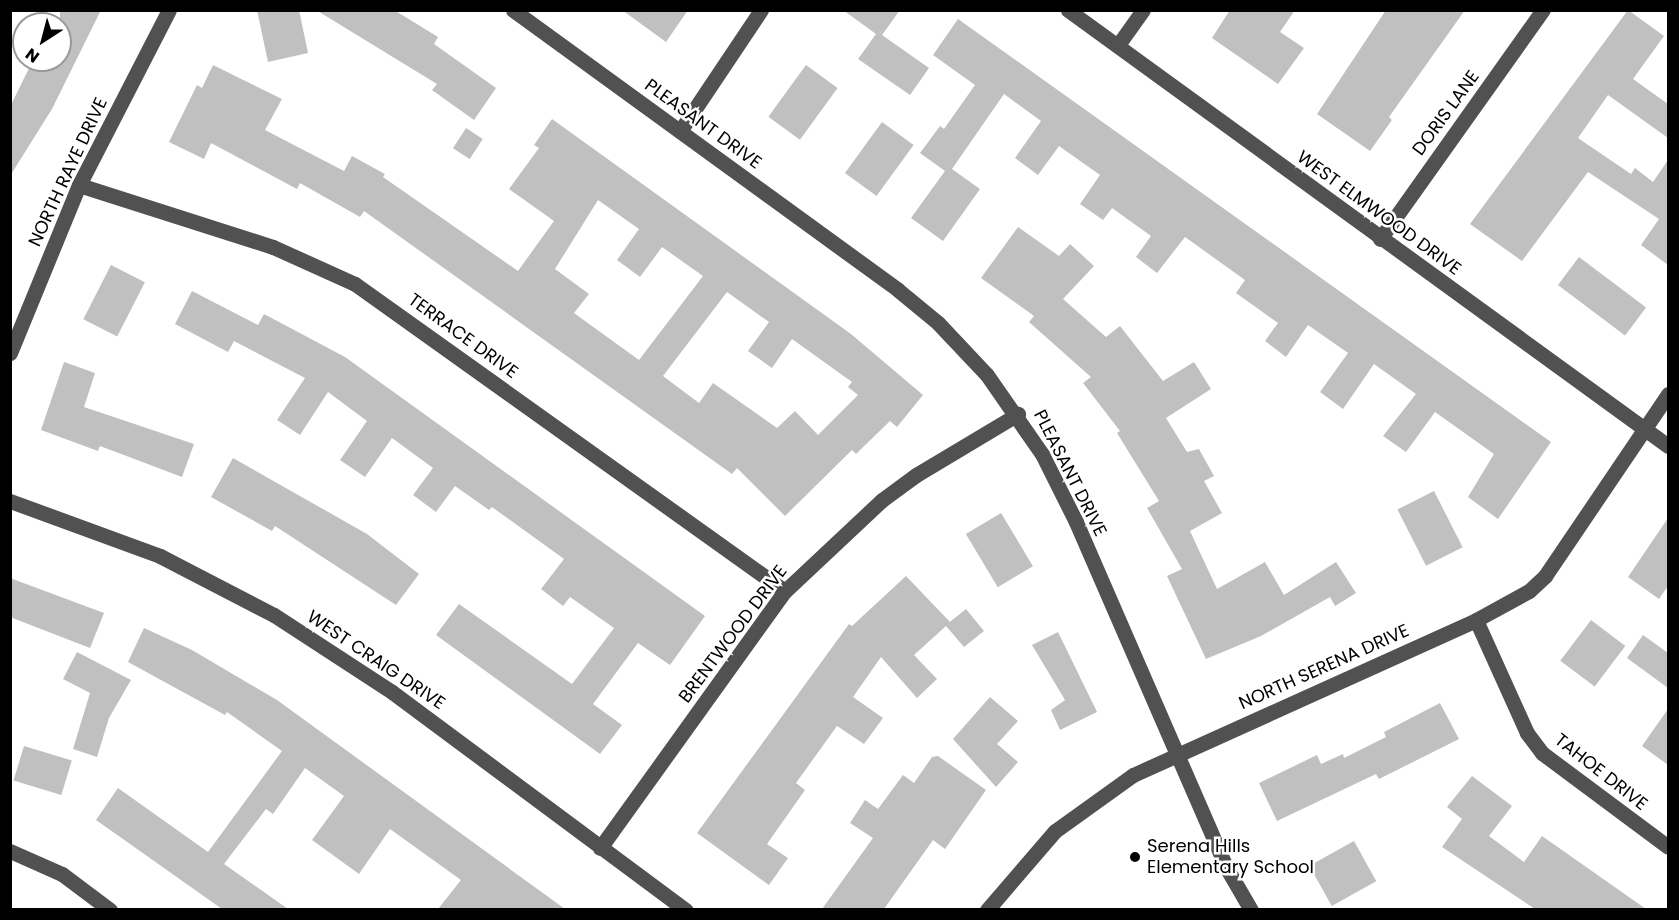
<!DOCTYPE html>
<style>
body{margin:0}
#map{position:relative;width:1679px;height:920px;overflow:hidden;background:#fff;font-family:Poppins,sans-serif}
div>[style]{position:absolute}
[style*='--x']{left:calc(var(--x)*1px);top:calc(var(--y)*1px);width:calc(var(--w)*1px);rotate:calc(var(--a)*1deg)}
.building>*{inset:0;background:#c0c0c0;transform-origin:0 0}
.minor>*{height:15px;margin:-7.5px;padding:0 7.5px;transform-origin:7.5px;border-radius:7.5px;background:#515151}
.dots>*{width:16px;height:16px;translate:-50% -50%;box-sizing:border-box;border:3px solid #fff;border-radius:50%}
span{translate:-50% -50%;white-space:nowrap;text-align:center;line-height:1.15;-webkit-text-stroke:5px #fff;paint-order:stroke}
.street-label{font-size:18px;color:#000}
.poi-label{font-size:18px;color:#000}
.left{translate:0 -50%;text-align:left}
.frame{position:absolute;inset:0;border:12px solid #000;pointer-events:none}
.north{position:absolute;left:12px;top:12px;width:60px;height:60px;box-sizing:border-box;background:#fff;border:2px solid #999;border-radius:50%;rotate:216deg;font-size:16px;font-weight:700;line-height:24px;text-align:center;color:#000}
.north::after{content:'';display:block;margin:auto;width:21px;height:27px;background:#000;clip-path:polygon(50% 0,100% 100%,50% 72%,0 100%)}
</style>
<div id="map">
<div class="building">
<i style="clip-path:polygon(60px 10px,101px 10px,52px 109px,10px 176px,10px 107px,33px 60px,60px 60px)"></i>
<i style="clip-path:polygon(257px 10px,299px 10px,308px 53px,268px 62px)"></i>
<i style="clip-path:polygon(316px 10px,394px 10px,438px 37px,434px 44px,496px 88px,474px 120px,432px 90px,437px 84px)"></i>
<i style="clip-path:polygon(622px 10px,688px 10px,666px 42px)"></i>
<i style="clip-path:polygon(843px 10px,900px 10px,882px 35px,929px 68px,910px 95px,858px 59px,876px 34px)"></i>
<i style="clip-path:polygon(1230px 10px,1295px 10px,1280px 32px,1304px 48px,1278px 84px,1212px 38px)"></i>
<i style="clip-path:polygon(1386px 10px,1465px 10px,1389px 117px,1392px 120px,1370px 151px,1317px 114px)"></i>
<i style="clip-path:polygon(1628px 10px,1664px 36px,1633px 79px,1668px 104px,1668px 138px,1608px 95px,1578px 138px,1631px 174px,1635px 168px,1653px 182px,1668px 160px,1668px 265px,1641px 245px,1659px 219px,1588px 172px,1522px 261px,1470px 224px)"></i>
<i style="clip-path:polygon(958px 19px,1551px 442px,1498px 519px,1468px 497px,1494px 454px,1435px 412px,1406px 452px,1383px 436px,1416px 394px,1374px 364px,1343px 409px,1320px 392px,1348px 353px,1308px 325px,1286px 357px,1265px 341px,1278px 323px,1236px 293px,1245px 280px,1185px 237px,1157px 273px,1136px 257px,1151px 236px,1112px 208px,1103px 220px,1080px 204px,1100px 175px,1059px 146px,1038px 175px,1015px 158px,1041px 121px,1004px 94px,952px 169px,980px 189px,943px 241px,911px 218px,945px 171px,920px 153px,940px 126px,944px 129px,975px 85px,933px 55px)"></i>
<i style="clip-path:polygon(evenodd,213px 65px,282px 99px,265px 130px,344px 171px,352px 156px,385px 174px,383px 177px,518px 271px,554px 221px,509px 189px,539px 148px,534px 145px,552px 119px,851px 334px,923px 395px,897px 427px,890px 421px,856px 454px,852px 450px,785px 516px,737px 468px,732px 474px,364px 211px,360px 217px,300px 183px,297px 189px,211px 143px,204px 159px,169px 142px,197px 85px,202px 88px,213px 65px,598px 200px,639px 229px,617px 260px,640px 277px,662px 247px,703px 276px,639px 360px,574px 313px,589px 294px,555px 269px,598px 200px,213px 65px,727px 292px,769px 322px,748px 351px,772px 368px,792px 339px,852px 382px,848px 387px,858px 395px,818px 435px,795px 411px,777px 428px,713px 383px,699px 403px,663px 376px,727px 292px)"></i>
<i style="left:806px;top:65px;width:39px;height:64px;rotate:36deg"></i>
<i style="left:882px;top:122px;width:39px;height:63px;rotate:36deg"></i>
<i style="left:466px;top:128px;width:20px;height:24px;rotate:33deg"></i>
<i style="clip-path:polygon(1018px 227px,1059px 256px,1070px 244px,1094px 266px,1063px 299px,1106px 337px,1120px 326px,1163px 381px,1194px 362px,1211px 389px,1166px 418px,1187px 452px,1199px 449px,1214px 476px,1204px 481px,1222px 513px,1190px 531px,1217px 589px,1265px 562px,1284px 595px,1336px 562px,1356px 593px,1335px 606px,1330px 597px,1261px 636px,1206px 659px,1167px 576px,1182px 569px,1147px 508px,1159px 501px,1117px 433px,1120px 431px,1083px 383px,1091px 377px,1029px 322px,1034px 316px,981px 278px)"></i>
<i style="left:1579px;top:257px;width:84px;height:35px;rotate:37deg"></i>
<i style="left:111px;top:265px;width:38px;height:61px;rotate:27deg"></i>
<i style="clip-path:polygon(192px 291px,258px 325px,264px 314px,345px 357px,705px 616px,670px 665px,638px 643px,593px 704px,622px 725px,600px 754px,436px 635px,459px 604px,572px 684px,614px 628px,570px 597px,563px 606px,541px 589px,564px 559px,492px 507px,489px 510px,455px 486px,436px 512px,413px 495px,433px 468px,392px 438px,365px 477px,340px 460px,367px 421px,328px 392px,300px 435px,277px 420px,305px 378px,234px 341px,228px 352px,175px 324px)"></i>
<i style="clip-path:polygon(64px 362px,95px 373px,84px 407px,194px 444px,182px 477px,100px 446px,98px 451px,41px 430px)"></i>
<i style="clip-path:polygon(233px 458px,367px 534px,419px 574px,396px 605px,275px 526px,272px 531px,211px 497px)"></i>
<i style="left:1434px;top:491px;width:63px;height:41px;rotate:63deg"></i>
<i style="left:1001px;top:513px;width:62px;height:41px;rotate:59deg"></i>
<i style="clip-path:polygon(1668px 518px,1668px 586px,1659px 599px,1628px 577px)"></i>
<i style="clip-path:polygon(906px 576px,950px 622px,946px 625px,966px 609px,984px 631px,964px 647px,946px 626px,914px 655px,937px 679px,917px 698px,881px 657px,853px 697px,883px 718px,864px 744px,837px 726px,796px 783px,805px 790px,767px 844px,788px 858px,769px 885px,697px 833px,849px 624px,852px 626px)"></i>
<i style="clip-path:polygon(10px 578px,104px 613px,90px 648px,10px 617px)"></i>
<i style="left:1591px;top:620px;width:43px;height:51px;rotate:37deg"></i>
<i style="clip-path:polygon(144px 628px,192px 650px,277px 700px,565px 909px,438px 909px,461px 880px,390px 829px,359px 874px,312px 840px,344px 796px,305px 768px,273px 814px,266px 809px,224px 864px,288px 909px,222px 909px,96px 820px,118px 788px,208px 852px,282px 751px,227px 712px,225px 715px,128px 662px)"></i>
<i style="clip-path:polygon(1058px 632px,1097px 712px,1060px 730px,1051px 710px,1065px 700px,1032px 645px)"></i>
<i style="clip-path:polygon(1643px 635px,1668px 653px,1668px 688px,1627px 658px)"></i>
<i style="clip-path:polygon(77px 652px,131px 680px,109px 718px,97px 757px,73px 749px,90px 693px,63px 679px)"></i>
<i style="clip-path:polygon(990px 697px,1018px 721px,997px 744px,1018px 762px,996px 787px,953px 739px)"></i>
<i style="clip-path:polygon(1440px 703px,1459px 739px,1379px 779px,1376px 774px,1277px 821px,1259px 783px,1317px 755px,1321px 764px,1343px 754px,1344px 758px,1386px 737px,1384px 732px)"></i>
<i style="clip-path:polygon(1668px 709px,1668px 765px,1642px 746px)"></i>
<i style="left:24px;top:746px;width:50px;height:36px;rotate:17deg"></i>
<i style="clip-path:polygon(938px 756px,986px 790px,945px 849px,933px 840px,884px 909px,822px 909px,873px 838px,850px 823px,865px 800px,878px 809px,903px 775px,914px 783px,932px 757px)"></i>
<i style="clip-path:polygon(1472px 776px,1512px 806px,1489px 836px,1524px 862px,1542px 836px,1646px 909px,1535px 909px,1442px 847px,1462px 819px,1447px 807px)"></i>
<i style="left:1354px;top:841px;width:46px;height:51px;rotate:61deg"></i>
</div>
<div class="minor">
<i style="--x:513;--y:10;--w:476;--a:36"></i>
<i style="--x:898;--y:290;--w:52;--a:39.5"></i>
<i style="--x:938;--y:323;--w:71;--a:46.7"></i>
<i style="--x:987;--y:375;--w:96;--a:55.2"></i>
<i style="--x:1042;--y:454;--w:76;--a:63.4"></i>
<i style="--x:1076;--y:522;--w:376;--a:66.5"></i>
<i style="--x:1226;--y:867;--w:50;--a:59.8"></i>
<i style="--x:1068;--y:10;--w:742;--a:36"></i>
<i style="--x:1118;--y:45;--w:43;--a:-54.5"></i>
<i style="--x:680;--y:131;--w:146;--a:-56.2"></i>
<i style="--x:79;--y:185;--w:204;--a:17.7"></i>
<i style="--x:273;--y:247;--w:90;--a:24.3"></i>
<i style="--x:355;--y:284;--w:528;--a:35.53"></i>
<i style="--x:1380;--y:239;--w:281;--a:-54.6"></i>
<i style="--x:10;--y:353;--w:182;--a:-67.7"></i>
<i style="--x:79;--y:185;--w:197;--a:-62.8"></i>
<i style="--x:10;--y:501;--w:160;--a:20.1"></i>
<i style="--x:160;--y:556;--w:128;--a:27.4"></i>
<i style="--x:274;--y:615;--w:141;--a:33.1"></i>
<i style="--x:392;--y:692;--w:366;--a:36.6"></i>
<i style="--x:1476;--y:620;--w:124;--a:65.7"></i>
<i style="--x:1527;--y:733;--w:25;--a:53"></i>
<i style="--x:1542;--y:753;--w:157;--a:36.7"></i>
<i style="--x:600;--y:848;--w:317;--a:-54.3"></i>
<i style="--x:785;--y:591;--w:133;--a:-43.2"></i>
<i style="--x:882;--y:500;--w:42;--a:-36.3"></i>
<i style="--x:916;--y:475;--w:119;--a:-30.9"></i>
<i style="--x:10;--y:851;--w:57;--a:23.9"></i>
<i style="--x:62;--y:874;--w:60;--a:36.9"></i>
<i style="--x:987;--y:910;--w:104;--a:-49.3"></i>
<i style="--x:1055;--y:831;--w:96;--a:-35.7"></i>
<i style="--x:1133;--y:775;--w:376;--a:-24.3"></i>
<i style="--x:1476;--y:620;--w:60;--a:-28.7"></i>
<i style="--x:1529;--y:591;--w:22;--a:-43"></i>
<i style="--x:1545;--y:576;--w:220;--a:-55.9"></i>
</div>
<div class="dots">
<i style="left:1135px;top:857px;background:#000"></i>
</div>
<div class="street-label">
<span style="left:1446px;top:113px;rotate:-54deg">DORIS LANE</span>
<span style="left:703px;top:124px;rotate:36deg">PLEASANT DRIVE</span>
<span style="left:68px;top:172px;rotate:-65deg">NORTH RAYE DRIVE</span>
<span style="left:1379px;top:213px;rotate:36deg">WEST ELMWOOD DRIVE</span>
<span style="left:463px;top:336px;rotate:36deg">TERRACE DRIVE</span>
<span style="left:1070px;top:473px;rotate:63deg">PLEASANT DRIVE</span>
<span style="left:733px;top:634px;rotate:-53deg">BRENTWOOD DRIVE</span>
<span style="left:376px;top:660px;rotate:34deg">WEST CRAIG DRIVE</span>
<span style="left:1324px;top:667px;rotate:-24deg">NORTH SERENA DRIVE</span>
<span style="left:1601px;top:772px;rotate:38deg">TAHOE DRIVE</span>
</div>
<div class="poi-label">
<span class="left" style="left:1147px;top:857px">Serena Hills<br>Elementary School</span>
</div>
<div class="frame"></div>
<div class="north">N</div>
</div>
